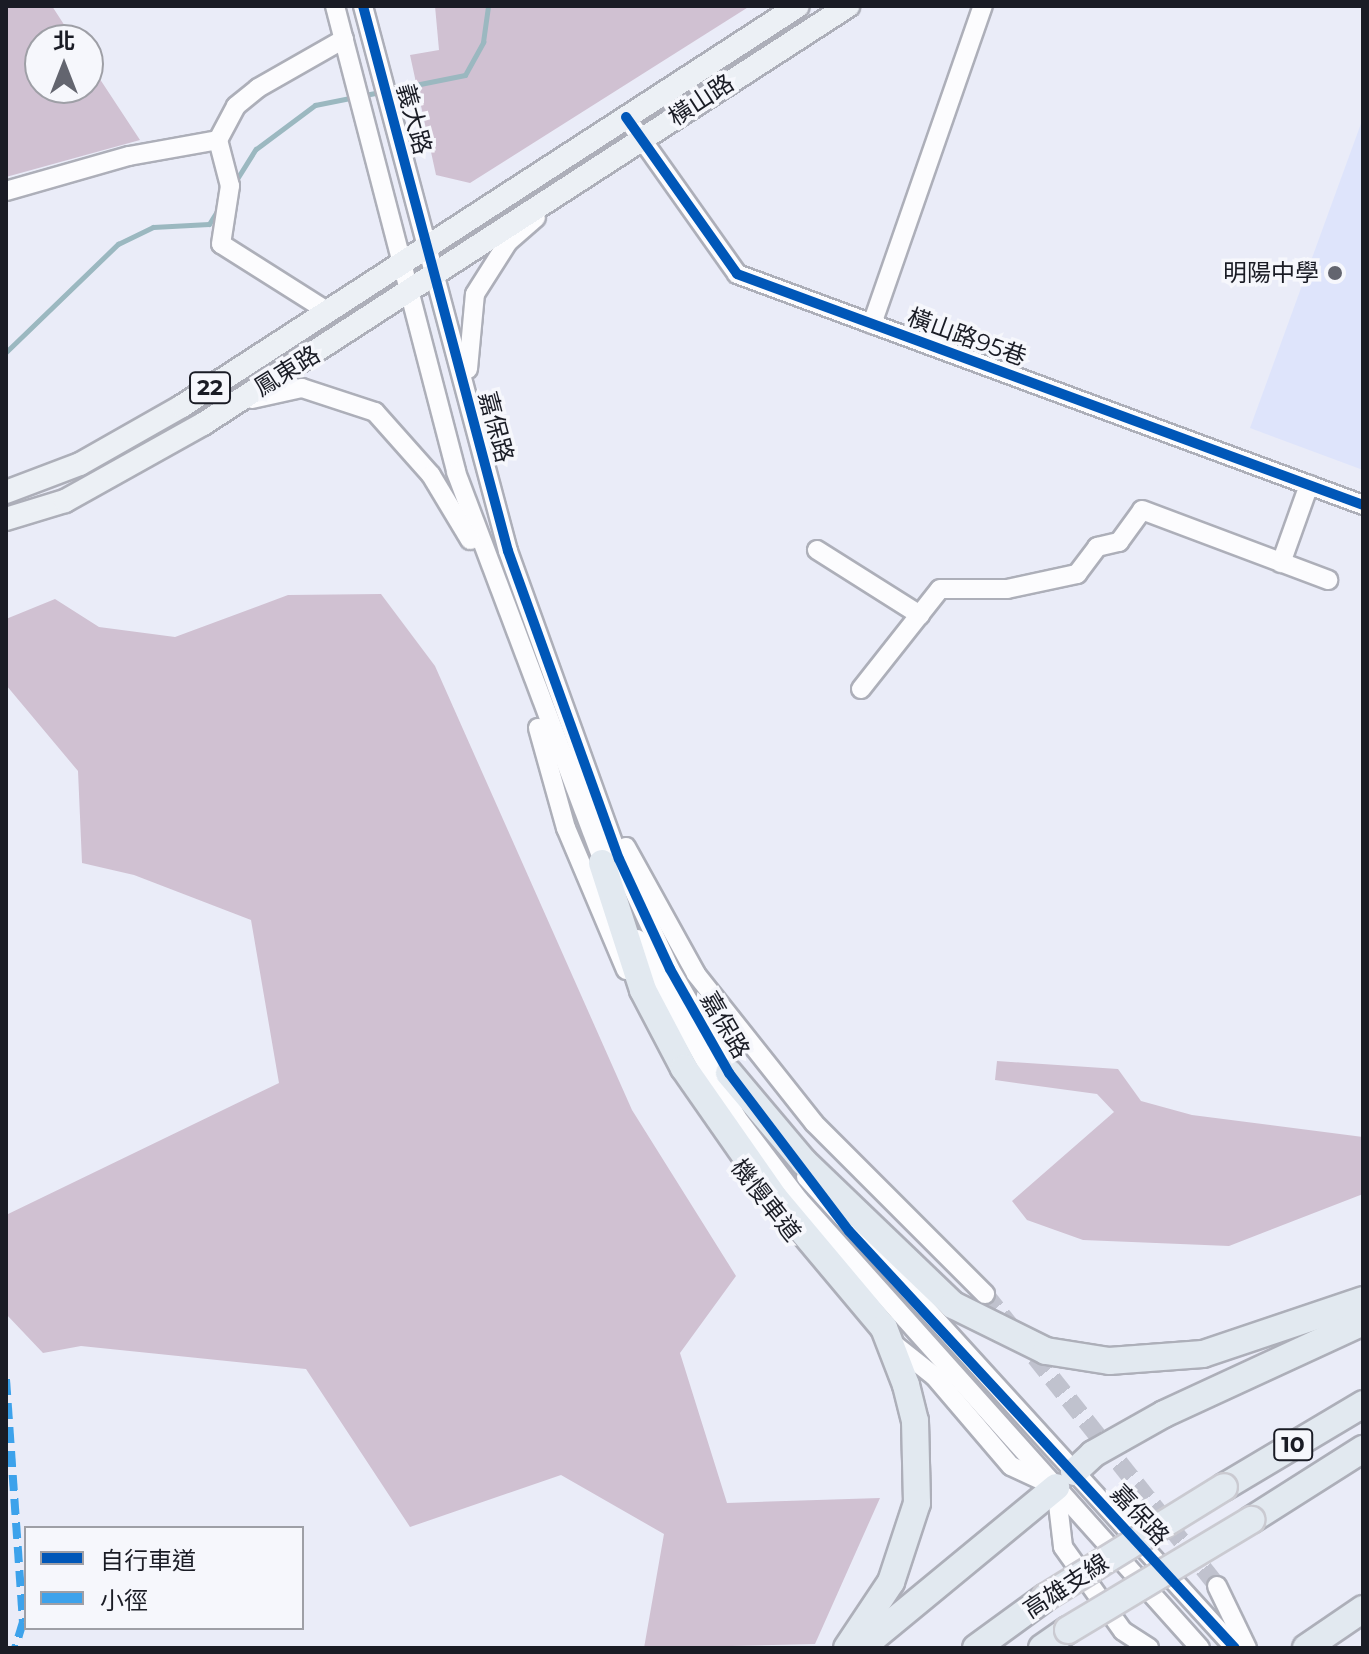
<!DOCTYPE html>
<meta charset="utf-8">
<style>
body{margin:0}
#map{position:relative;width:1369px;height:1654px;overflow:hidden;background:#eaecf8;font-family:Montserrat,"Noto Sans TC",sans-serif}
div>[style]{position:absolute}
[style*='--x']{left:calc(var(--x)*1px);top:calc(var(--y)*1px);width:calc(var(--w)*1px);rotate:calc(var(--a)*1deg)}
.built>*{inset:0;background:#dee4fb}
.forest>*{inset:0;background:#d0c1d2}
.stream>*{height:5px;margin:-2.5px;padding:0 2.5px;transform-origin:2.5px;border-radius:2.5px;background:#9bb8c0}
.minor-tunnel>*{height:18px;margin-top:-9px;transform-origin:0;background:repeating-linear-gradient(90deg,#c0c2ce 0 18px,transparent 0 27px)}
.roads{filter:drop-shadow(2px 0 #adafb9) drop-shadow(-2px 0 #adafb9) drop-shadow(0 2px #adafb9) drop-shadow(0 -2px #adafb9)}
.minor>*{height:18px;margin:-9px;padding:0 9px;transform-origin:9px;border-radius:9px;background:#fcfcfe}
.major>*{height:22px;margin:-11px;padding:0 11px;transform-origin:11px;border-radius:11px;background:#ecf0f5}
.highway>*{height:26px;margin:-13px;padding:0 13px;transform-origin:13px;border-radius:13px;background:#e2e9f0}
.bridges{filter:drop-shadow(2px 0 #cacad1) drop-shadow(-2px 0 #cacad1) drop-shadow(0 2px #cacad1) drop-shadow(0 -2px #cacad1)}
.highway-bridge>*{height:26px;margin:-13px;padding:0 13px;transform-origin:13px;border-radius:13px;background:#e2e9f0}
.quiet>*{height:8px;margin-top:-4px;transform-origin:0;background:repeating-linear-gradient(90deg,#3da2eb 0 16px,transparent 0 24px)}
.cycleway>*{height:10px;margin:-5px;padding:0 5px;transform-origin:5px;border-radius:5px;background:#0057b8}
.dots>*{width:22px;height:22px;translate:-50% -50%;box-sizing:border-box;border:4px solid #f6f7fc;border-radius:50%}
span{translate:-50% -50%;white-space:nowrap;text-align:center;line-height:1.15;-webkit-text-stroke:7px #f6f7fc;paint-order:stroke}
.shield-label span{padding:2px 6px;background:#f6f7fc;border:2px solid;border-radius:6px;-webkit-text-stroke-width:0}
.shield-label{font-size:22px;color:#1a1c25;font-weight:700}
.street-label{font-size:24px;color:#1a1c25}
.poi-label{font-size:24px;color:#1a1c25}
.right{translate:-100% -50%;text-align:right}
.frame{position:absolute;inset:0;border:8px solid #1a1c25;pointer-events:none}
.legend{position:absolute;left:24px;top:1526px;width:280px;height:104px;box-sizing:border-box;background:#f6f7fc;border:2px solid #9e9fa6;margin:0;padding:10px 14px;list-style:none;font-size:24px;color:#1a1c25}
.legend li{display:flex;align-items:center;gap:16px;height:40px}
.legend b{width:40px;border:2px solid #9e9fa6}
.north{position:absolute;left:24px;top:24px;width:80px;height:80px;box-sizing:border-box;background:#f6f7fc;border:2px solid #9e9fa6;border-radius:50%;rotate:0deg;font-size:22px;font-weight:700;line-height:32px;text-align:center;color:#1a1c25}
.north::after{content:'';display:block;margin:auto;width:28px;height:36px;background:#63656f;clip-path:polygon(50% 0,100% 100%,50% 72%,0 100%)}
</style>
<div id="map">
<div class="built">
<i style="clip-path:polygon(1363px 118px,1363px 470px,1250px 428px)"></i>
</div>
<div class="forest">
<i style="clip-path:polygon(6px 6px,52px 6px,74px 40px,40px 40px,40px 88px,88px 88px,88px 61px,140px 140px,6px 177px)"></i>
<i style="clip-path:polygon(435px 6px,750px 6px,470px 183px,436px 175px,410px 55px,439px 50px)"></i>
<i style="clip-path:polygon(381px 594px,435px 666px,632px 1110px,736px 1276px,680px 1353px,727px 1503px,880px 1498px,815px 1644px,644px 1648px,664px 1534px,561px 1475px,410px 1527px,306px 1369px,81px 1346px,43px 1353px,6px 1314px,6px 1215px,279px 1083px,251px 920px,134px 875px,82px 863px,78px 771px,6px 685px,6px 619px,55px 599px,99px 627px,175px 637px,288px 595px)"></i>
<i style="clip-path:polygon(997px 1061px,1118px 1069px,1141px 1101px,1192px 1115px,1363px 1137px,1363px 1194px,1229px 1246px,1083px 1240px,1027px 1220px,1012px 1201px,1114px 1112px,1097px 1094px,995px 1080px)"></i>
</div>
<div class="stream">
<i style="--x:235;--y:182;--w:39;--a:-58"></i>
<i style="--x:256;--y:149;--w:74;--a:-36.7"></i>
<i style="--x:315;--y:105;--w:153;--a:-11.3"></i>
<i style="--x:465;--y:75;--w:38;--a:-61"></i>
<i style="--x:483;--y:42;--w:36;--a:-82"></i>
<i style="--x:6;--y:352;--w:156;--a:-44"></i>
<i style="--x:118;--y:244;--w:39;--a:-26"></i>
<i style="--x:153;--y:227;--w:56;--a:-3.1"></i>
<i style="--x:209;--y:224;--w:19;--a:-58"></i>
</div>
<div class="minor-tunnel">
<i style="--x:985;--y:1294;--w:373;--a:51.5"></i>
</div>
<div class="roads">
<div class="minor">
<i style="--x:335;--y:6;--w:481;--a:75.4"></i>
<i style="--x:456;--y:472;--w:428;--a:69.3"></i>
<i style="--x:363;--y:6;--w:564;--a:75.1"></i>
<i style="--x:508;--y:551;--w:327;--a:70.2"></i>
<i style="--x:619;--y:859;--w:121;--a:65.1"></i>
<i style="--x:670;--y:969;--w:132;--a:59.9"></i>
<i style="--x:626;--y:117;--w:192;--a:54.7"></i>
<i style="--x:737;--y:274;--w:667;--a:20.25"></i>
<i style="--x:6;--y:191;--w:128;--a:-15.9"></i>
<i style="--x:129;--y:156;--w:90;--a:-10.2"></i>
<i style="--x:327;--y:311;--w:125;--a:-147.7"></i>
<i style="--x:221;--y:244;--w:59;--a:-81.2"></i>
<i style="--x:230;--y:186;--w:48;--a:-104.6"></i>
<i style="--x:218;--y:140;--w:38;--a:-62"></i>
<i style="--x:236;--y:106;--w:28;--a:-39"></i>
<i style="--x:258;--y:88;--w:99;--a:-29.7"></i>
<i style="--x:872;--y:324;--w:337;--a:-70.8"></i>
<i style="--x:468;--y:369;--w:75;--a:-84.7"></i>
<i style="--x:475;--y:294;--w:62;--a:-57.6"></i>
<i style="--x:508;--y:242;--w:37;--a:-41"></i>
<i style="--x:252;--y:399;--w:51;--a:-12.4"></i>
<i style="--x:302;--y:388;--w:77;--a:18.2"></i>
<i style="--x:375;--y:412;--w:84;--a:48.4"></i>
<i style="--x:431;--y:475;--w:76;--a:59"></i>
<i style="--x:817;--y:550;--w:122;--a:32.3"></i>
<i style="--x:1281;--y:563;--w:83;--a:-70.3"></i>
<i style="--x:861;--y:689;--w:127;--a:-51.7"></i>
<i style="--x:940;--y:589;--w:67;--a:0"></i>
<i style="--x:1007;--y:589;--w:72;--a:-12.1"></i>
<i style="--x:1077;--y:574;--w:34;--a:-53"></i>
<i style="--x:1097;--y:547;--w:23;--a:-13"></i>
<i style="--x:1119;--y:542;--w:39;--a:-54"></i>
<i style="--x:1142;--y:510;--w:199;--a:20.6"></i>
<i style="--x:538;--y:728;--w:104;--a:74.4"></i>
<i style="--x:566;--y:828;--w:154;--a:67.1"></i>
<i style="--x:626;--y:847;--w:145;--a:61.1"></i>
<i style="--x:696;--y:974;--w:190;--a:51.6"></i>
<i style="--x:814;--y:1123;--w:242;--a:45"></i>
<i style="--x:637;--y:939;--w:205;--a:60.8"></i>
<i style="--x:737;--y:1118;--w:103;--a:52.9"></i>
<i style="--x:799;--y:1200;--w:601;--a:48.17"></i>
<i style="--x:806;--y:1177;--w:637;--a:47.67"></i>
<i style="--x:890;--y:1341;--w:56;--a:38.5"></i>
<i style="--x:934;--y:1376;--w:118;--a:49.5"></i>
<i style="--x:1011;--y:1466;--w:50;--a:25"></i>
<i style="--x:1056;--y:1487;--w:60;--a:83.3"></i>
<i style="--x:1063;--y:1547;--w:103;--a:54.5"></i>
<i style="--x:1123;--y:1631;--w:31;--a:33"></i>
<i style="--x:1217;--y:1586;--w:69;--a:64.2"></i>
</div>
<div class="major">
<i style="--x:6;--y:492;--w:79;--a:-20.7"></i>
<i style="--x:80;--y:464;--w:117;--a:-29.6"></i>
<i style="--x:182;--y:406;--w:734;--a:-33"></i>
<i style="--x:6;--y:519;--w:62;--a:-17"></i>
<i style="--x:65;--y:501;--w:158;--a:-29.2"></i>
<i style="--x:203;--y:424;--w:769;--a:-32.95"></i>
</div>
<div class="highway">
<i style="--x:602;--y:863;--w:133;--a:72.1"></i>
<i style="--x:643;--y:990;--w:88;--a:62.3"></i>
<i style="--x:684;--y:1068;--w:157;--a:55.1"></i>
<i style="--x:774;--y:1197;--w:171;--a:50"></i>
<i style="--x:884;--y:1328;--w:61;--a:68.9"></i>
<i style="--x:906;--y:1385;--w:37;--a:76"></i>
<i style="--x:915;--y:1421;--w:82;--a:88.6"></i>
<i style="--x:917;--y:1503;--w:83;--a:108.2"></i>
<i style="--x:891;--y:1582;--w:79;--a:123.7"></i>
<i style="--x:729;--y:1073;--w:116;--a:49.9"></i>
<i style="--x:804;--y:1162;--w:207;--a:43.8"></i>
<i style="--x:953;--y:1305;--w:104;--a:26.3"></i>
<i style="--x:1046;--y:1351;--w:64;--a:9"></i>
<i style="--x:1109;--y:1361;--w:94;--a:-4.3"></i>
<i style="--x:1203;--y:1354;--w:169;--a:-18.6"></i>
<i style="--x:1074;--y:1472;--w:26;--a:-43"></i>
<i style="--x:1093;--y:1454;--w:81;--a:-29.4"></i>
<i style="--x:1164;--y:1414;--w:219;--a:-24.8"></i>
<i style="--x:1224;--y:1487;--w:162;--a:-30.8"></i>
<i style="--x:1251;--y:1520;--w:133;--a:-32.4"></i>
<i style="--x:861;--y:1648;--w:253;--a:-39.5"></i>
<i style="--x:976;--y:1648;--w:87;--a:-36.1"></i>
<i style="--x:1042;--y:1648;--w:32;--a:-35"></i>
<i style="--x:1306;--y:1648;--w:69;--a:-34.4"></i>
</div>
</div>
<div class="bridges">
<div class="highway-bridge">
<i style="--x:1046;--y:1597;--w:209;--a:-31.7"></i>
<i style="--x:1068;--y:1630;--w:214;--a:-31"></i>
</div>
</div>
<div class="quiet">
<i style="--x:6;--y:1379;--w:244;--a:86"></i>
<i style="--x:23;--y:1622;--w:27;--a:107"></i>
</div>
<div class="cycleway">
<i style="--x:363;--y:6;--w:564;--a:75.1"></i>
<i style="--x:508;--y:551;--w:327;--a:70.2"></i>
<i style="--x:619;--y:859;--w:121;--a:65.1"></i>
<i style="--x:670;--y:969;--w:120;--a:60.4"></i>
<i style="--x:729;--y:1073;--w:198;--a:52.8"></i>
<i style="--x:849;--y:1231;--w:568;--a:47.21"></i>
<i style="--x:626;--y:117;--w:192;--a:54.7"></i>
<i style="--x:737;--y:274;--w:667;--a:20.25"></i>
</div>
<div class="dots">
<i style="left:1335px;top:273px;background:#63656f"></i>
</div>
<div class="shield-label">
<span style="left:210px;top:388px">22</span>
<span style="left:1293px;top:1445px">10</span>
</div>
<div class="street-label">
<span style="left:701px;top:100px;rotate:-33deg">橫山路</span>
<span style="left:414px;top:119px;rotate:75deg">義大路</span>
<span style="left:967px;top:337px;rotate:20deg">橫山路95巷</span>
<span style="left:287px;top:371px;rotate:-32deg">鳳東路</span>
<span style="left:496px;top:427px;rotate:75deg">嘉保路</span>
<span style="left:725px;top:1025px;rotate:60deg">嘉保路</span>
<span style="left:766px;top:1200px;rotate:52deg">機慢車道</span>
<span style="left:1140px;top:1515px;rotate:47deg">嘉保路</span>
<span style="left:1066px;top:1586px;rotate:-33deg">高雄支線</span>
</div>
<div class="poi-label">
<span class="right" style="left:1319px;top:273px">明陽中學</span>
</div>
<div class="frame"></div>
<ul class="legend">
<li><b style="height:10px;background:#0057b8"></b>自行車道</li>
<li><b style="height:10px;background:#3da2eb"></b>小徑</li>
</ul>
<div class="north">北</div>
</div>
